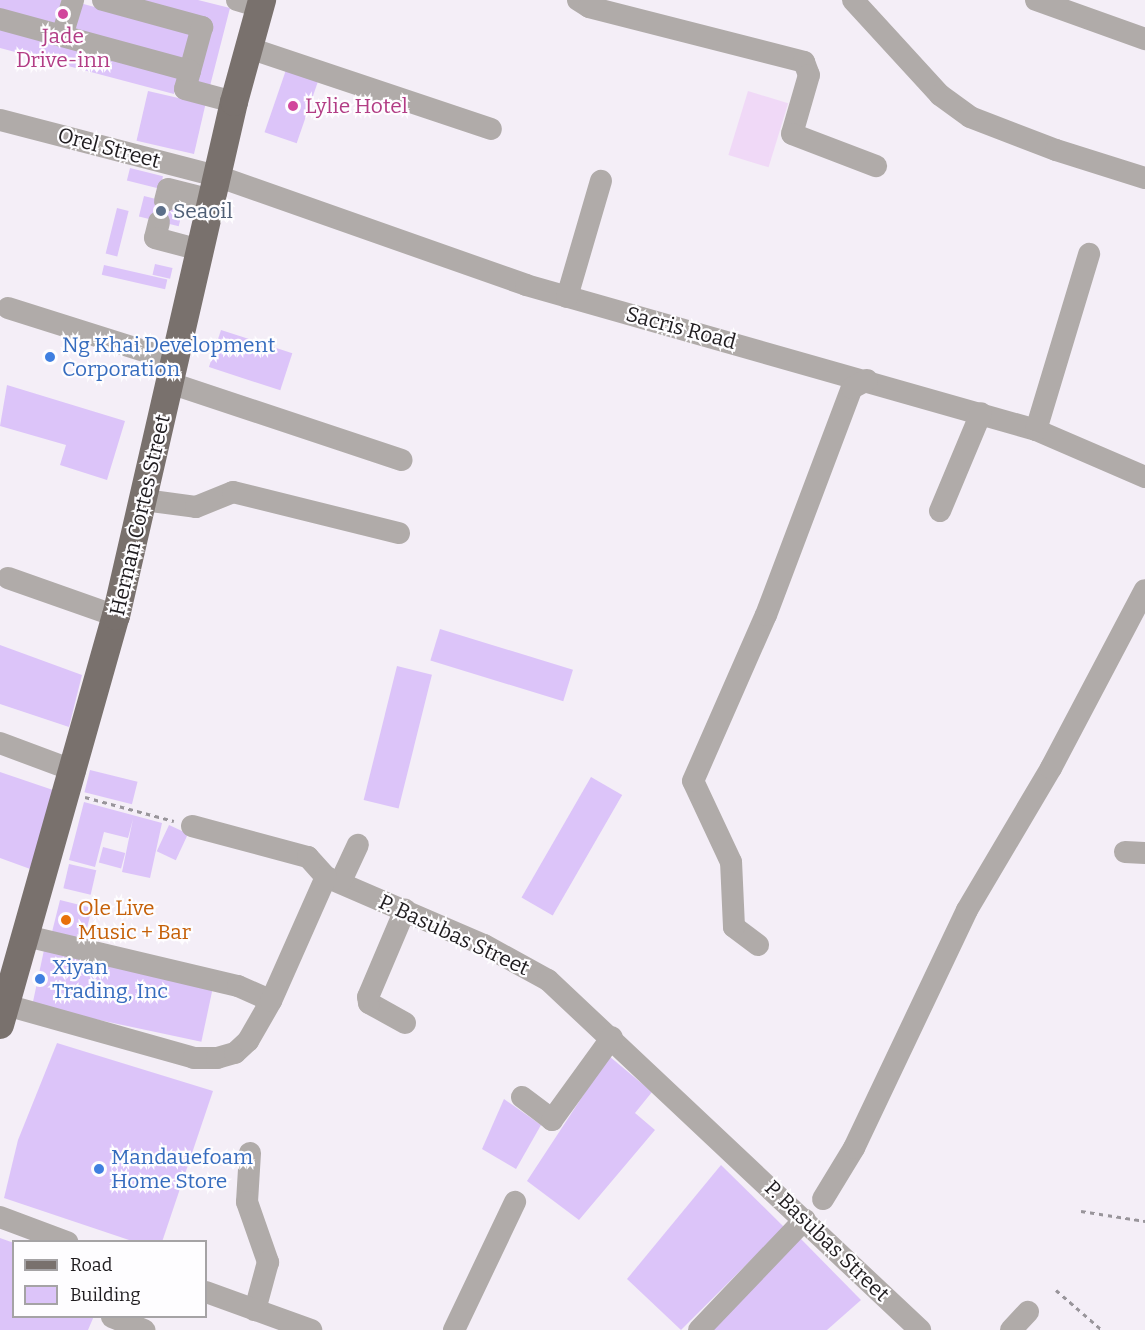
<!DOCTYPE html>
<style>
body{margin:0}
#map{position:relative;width:1145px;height:1330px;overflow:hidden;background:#f4eef7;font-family:Bitter,serif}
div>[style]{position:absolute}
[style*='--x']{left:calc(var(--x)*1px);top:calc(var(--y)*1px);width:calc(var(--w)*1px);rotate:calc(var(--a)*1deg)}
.green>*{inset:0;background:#f0d9f7;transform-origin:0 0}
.building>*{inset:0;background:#dcc4f9;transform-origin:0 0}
.path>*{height:3px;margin-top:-1.5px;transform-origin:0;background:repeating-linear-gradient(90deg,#99959b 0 4.5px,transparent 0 9px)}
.minor>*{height:22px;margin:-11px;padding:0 11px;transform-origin:11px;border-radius:11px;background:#b0aba9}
.major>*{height:28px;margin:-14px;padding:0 14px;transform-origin:14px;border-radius:14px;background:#79716d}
.dots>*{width:16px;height:16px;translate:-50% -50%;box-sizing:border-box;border:3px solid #fefdff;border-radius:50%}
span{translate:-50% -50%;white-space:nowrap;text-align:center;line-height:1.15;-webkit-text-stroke:4.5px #fefdff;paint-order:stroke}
.hotel-label{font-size:21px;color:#b23c85}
.left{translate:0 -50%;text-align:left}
.street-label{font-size:21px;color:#1f1c1f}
.service-label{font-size:21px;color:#4e5e75}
.shop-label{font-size:21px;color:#366cbe}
.food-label{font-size:21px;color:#c56008}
.legend{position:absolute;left:12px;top:1240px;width:195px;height:78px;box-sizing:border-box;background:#fefdff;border:2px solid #a5a3a5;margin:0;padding:8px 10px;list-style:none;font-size:18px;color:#1f1c1f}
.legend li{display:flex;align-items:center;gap:12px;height:30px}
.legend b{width:30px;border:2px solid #a5a3a5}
</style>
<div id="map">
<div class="green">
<i style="left:748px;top:91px;width:42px;height:67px;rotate:17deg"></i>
</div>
<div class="building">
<i style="clip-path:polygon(0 0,67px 0,59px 29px,0 13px)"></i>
<i style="clip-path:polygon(132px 0,198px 0,230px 8px,210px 86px,194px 82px,209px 22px)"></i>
<i style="left:76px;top:2px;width:118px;height:30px;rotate:15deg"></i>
<i style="clip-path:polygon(0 29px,180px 74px,174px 94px,0 48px)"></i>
<i style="left:287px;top:67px;width:34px;height:69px;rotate:19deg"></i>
<i style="left:148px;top:91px;width:59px;height:51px;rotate:13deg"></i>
<i style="left:130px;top:168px;width:34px;height:13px;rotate:14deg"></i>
<i style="left:144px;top:196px;width:41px;height:21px;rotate:14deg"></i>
<i style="left:117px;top:208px;width:12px;height:47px;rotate:14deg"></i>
<i style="left:155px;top:264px;width:18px;height:11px;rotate:13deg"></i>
<i style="left:104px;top:265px;width:65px;height:10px;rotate:13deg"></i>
<i style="left:221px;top:330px;width:75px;height:39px;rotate:18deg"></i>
<i style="clip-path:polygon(7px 385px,125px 421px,107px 480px,60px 465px,66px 445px,0 426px)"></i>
<i style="left:440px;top:629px;width:139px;height:33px;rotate:17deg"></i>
<i style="clip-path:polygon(0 645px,82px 675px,69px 727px,0 704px)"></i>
<i style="left:397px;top:666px;width:36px;height:138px;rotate:14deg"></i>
<i style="left:90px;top:770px;width:49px;height:23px;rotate:14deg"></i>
<i style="clip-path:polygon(0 772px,53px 790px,33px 870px,0 858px)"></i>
<i style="left:591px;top:777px;width:36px;height:139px;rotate:30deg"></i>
<i style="clip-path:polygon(84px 802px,162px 823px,150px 878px,122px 872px,133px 819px,128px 838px,104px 832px,95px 867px,69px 860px)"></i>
<i style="left:169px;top:825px;width:21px;height:29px;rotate:25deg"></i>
<i style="left:103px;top:847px;width:23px;height:16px;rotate:15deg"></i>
<i style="left:69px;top:864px;width:28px;height:25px;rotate:13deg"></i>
<i style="left:60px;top:900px;width:33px;height:41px;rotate:14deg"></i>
<i style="left:44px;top:950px;width:173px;height:57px;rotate:12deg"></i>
<i style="clip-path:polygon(57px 1043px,213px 1091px,162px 1242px,135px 1242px,4px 1198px,18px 1140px)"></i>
<i style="clip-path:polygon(609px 1056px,652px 1092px,635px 1113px,655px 1130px,579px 1220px,527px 1181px)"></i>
<i style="clip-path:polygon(504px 1099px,541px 1125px,516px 1169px,482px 1149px)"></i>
<i style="clip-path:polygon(721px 1165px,784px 1227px,681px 1330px,627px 1279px)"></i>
<i style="clip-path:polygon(0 1238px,14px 1243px,14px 1316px,94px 1316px,88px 1330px,0 1330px)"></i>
<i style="clip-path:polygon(800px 1238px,861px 1300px,827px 1330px,711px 1330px)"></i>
</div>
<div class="path">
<i style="--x:85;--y:797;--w:92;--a:15.1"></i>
<i style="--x:1081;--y:1211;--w:65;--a:8.9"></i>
<i style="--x:1056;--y:1290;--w:61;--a:41"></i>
</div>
<div class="minor">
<i style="--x:103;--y:0;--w:103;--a:15.3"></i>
<i style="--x:202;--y:27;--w:64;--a:105.3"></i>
<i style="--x:185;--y:89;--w:51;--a:14.9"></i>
<i style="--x:237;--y:0;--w:24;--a:17"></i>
<i style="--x:578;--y:0;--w:13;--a:32"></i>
<i style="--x:589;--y:7;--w:222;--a:14.3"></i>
<i style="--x:804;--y:62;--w:14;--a:69"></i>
<i style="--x:809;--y:75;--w:61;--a:106.1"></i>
<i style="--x:792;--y:134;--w:90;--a:20.9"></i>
<i style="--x:853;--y:0;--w:129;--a:47.5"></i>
<i style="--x:940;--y:95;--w:37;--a:36"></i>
<i style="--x:970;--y:117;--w:92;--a:21"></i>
<i style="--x:1056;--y:150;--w:93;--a:17.5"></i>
<i style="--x:1036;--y:0;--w:116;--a:19.7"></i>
<i style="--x:0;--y:19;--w:197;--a:15.3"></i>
<i style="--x:62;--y:36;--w:38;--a:-73"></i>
<i style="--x:249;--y:48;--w:255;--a:18.5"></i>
<i style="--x:0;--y:120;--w:224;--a:14.5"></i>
<i style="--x:217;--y:176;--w:328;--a:19.4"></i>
<i style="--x:526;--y:285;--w:530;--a:15.87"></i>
<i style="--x:1036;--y:430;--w:119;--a:23.3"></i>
<i style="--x:165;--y:201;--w:12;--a:-76"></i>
<i style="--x:168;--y:189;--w:45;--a:14"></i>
<i style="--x:159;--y:222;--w:16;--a:104"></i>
<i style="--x:155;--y:238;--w:47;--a:14.9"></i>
<i style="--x:567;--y:297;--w:121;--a:-73.7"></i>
<i style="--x:8;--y:308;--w:176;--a:17.5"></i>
<i style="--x:170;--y:383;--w:244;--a:18.4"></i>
<i style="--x:1036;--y:430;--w:184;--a:-73.2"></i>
<i style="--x:144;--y:500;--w:52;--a:7.7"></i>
<i style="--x:196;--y:507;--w:40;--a:-22"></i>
<i style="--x:233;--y:492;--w:171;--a:13.9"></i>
<i style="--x:940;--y:511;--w:106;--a:-67.3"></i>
<i style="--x:8;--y:578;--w:114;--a:19.4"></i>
<i style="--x:0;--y:743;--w:80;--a:20.5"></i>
<i style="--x:192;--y:826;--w:120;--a:15"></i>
<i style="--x:308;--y:857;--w:27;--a:48"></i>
<i style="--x:1125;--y:852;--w:20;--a:3"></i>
<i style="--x:326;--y:877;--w:172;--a:23.3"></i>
<i style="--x:484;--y:945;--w:73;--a:28.7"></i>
<i style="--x:548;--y:980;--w:511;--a:43.25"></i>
<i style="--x:341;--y:881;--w:40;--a:-65"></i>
<i style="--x:26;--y:936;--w:218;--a:13.3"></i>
<i style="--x:238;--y:986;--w:36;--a:24"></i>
<i style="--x:758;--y:945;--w:30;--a:-143"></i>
<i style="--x:734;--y:927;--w:65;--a:-92.6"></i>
<i style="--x:731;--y:862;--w:89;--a:-115.1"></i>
<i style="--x:693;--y:781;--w:181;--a:-66.3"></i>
<i style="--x:766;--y:615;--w:243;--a:-69.3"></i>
<i style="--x:852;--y:388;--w:17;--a:-28"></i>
<i style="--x:6;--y:1005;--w:195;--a:15.7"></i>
<i style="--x:194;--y:1058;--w:23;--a:0"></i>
<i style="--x:217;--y:1058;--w:19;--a:-16"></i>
<i style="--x:235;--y:1053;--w:18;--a:-43"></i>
<i style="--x:248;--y:1041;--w:46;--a:-60.1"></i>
<i style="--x:271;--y:1001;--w:136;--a:-66.1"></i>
<i style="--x:405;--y:1023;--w:41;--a:-150.9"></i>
<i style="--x:369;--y:1003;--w:6;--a:-99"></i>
<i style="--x:368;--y:997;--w:95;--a:-67"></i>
<i style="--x:522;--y:1097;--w:38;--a:37"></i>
<i style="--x:552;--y:1120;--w:102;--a:-54.1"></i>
<i style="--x:250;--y:1153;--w:49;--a:93.5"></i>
<i style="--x:247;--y:1202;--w:64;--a:70.7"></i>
<i style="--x:268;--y:1262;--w:50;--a:105.2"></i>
<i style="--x:823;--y:1199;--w:60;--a:-58.7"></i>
<i style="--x:854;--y:1148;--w:263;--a:-64.6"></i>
<i style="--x:967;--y:910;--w:165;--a:-59.4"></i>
<i style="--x:1051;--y:768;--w:201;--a:-62.2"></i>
<i style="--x:0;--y:1217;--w:72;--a:20.5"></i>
<i style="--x:206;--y:1292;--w:112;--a:19.9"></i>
<i style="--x:112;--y:1317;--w:35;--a:22"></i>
<i style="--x:454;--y:1330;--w:142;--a:-64.5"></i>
<i style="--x:699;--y:1330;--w:153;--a:-46.3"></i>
<i style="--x:1011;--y:1330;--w:25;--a:-47"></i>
</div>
<div class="major">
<i style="--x:0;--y:1025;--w:425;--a:-74.2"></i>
<i style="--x:116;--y:616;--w:527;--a:-77.07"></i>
<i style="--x:234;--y:102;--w:106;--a:-74.6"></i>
</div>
<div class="dots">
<i style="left:63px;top:14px;background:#d1479c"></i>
<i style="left:293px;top:106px;background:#d1479c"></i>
<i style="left:161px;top:211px;background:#5c6f8a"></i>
<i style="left:50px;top:357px;background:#3f7fe0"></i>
<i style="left:66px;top:920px;background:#e8710a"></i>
<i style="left:40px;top:979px;background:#3f7fe0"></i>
<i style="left:99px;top:1169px;background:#3f7fe0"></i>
</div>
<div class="hotel-label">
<span style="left:63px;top:48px">Jade<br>Drive-inn</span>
<span class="left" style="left:305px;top:106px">Lylie Hotel</span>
</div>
<div class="street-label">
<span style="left:109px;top:148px;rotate:15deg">Orel Street</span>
<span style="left:681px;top:328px;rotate:15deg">Sacris Road</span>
<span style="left:140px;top:515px;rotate:-77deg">Hernan Cortes Street</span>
<span style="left:454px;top:935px;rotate:25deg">P. Basubas Street</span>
<span style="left:827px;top:1241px;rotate:44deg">P. Basubas Street</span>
</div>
<div class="service-label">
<span class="left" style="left:173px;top:211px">Seaoil</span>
</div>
<div class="shop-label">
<span class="left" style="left:62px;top:357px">Ng Khai Development<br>Corporation</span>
<span class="left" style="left:52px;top:979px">Xiyan<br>Trading, Inc</span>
<span class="left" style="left:111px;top:1169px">Mandauefoam<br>Home Store</span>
</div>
<div class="food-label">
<span class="left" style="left:78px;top:920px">Ole Live<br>Music + Bar</span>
</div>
<ul class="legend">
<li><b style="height:8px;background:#79716d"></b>Road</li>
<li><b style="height:16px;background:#dcc4f9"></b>Building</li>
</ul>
</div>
